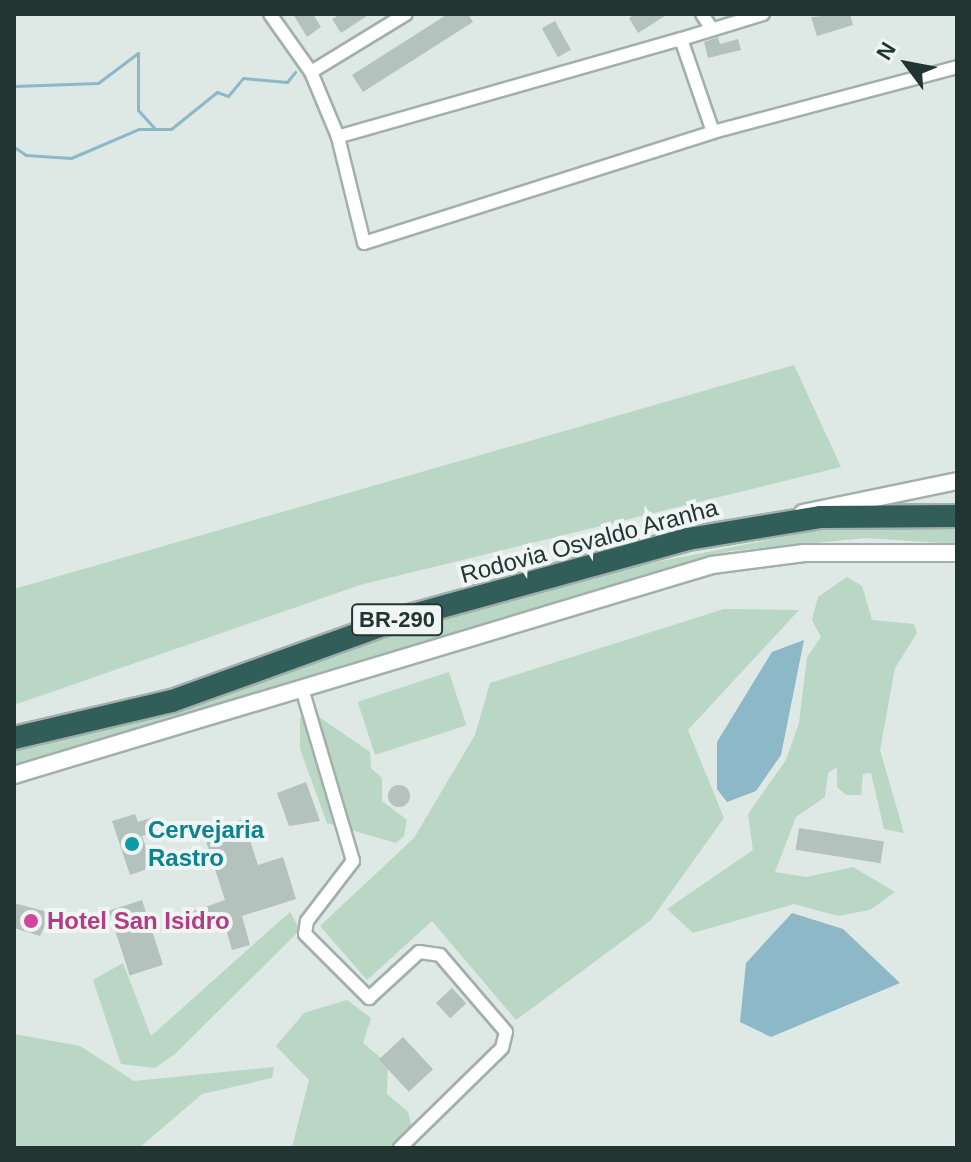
<!DOCTYPE html>
<style>
body{margin:0}
#map{position:relative;width:971px;height:1162px;overflow:hidden;background:#dee8e4;font-family:Helvetica,sans-serif}
div>[style]{position:absolute}
[style*='--x']{left:calc(var(--x)*1px);top:calc(var(--y)*1px);width:calc(var(--w)*1px);rotate:calc(var(--a)*1deg)}
.green>*{inset:0;background:#b9d7c4;transform-origin:0 0}
.water>*{inset:0;background:#8cb8c7}
.stream>*{height:3px;margin:-1.5px;padding:0 1.5px;transform-origin:1.5px;border-radius:1.5px;background:#8cb8c7}
.building>*{inset:0;background:#b4c2be;transform-origin:0 0}
.round{border-radius:50%}
.roads{filter:drop-shadow(2px 0 #a2afab) drop-shadow(-2px 0 #a2afab) drop-shadow(0 2px #a2afab) drop-shadow(0 -2px #a2afab)}
.street>*{height:12px;margin:-6px;padding:0 6px;transform-origin:6px;border-radius:6px;background:#fff}
.secondary>*{height:16px;margin:-8px;padding:0 8px;transform-origin:8px;border-radius:8px;background:#fff}
.highway>*{height:22px;margin:-11px;padding:0 11px;transform-origin:11px;border-radius:11px;background:#315e59}
.dots>*{width:22px;height:22px;translate:-50% -50%;box-sizing:border-box;border:4px solid #eef5f2;border-radius:50%}
span{translate:-50% -50%;white-space:nowrap;text-align:center;line-height:1.15;-webkit-text-stroke:8px #eef5f2;paint-order:stroke}
.shield-label span{padding:2px 6px;background:#eef5f2;border:2px solid;border-radius:6px;-webkit-text-stroke-width:0}
.shield-label{font-size:22px;color:#223532;font-weight:700}
.street-label{font-size:24px;color:#223532}
.culture-label{font-size:24px;color:#0d838f;font-weight:700}
.left{translate:0 -50%;text-align:left}
.hotel-label{font-size:24px;color:#b23c85;font-weight:700}
.frame{position:absolute;inset:0;border:16px solid #223532;pointer-events:none}
.north{position:absolute;left:867px;top:24px;width:80px;height:80px;-webkit-text-stroke:6px #eef5f2;paint-order:stroke;rotate:302deg;font-size:22px;font-weight:700;line-height:32px;text-align:center;color:#223532}
.north::after{content:'';display:block;margin:auto;width:28px;height:36px;background:#223532;clip-path:polygon(50% 0,100% 100%,50% 72%,0 100%)}
</style>
<div id="map">
<div class="green">
<i style="clip-path:polygon(794px 365px,841px 467px,360px 585px,14px 705px,14px 589px)"></i>
<i style="clip-path:polygon(838px 526px,957px 527px,957px 544px,866px 538px,730px 551px,14px 766px,14px 747px,596px 574px)"></i>
<i style="clip-path:polygon(847px 577px,862px 586px,872px 620px,914px 624px,917px 633px,895px 668px,880px 750px,904px 833px,884px 829px,871px 773px,863px 774px,861px 795px,846px 795px,837px 787px,837px 767px,828px 773px,825px 797px,796px 817px,775px 872px,806px 877px,853px 867px,895px 892px,870px 910px,838px 916px,794px 904px,693px 933px,667px 909px,753px 850px,748px 814px,786px 760px,799px 723px,807px 657px,821px 637px,812px 620px,818px 597px)"></i>
<i style="clip-path:polygon(724px 609px,799px 610px,688px 730px,724px 818px,651px 920px,516px 1020px,432px 921px,367px 980px,320px 926px,414px 838px,475px 735px,490px 683px)"></i>
<i style="left:449px;top:672px;width:56px;height:96px;rotate:72deg"></i>
<i style="clip-path:polygon(300px 717px,319px 717px,370px 752px,371px 768px,382px 778px,382px 801px,407px 820px,404px 836px,396px 843px,327px 823px,300px 749px)"></i>
<i style="clip-path:polygon(290px 912px,300px 930px,175px 1054px,155px 1068px,121px 1064px,93px 980px,123px 963px,151px 1036px)"></i>
<i style="clip-path:polygon(347px 1000px,371px 1018px,363px 1043px,388px 1064px,387px 1094px,408px 1112px,417px 1148px,292px 1147px,309px 1080px,276px 1046px,304px 1013px)"></i>
<i style="clip-path:polygon(14px 1034px,80px 1046px,134px 1081px,274px 1067px,272px 1078px,202px 1094px,139px 1148px,14px 1148px)"></i>
</div>
<div class="water">
<i style="clip-path:polygon(804px 640px,781px 755px,756px 791px,727px 802px,717px 789px,717px 742px,772px 652px)"></i>
<i style="clip-path:polygon(792px 913px,843px 929px,900px 983px,771px 1037px,740px 1022px,746px 963px)"></i>
</div>
<div class="stream">
<i style="--x:14;--y:86;--w:84;--a:-2"></i>
<i style="--x:98;--y:83;--w:50;--a:-36.9"></i>
<i style="--x:138;--y:53;--w:57;--a:90"></i>
<i style="--x:138;--y:110;--w:24;--a:48"></i>
<i style="--x:14;--y:147;--w:14;--a:34"></i>
<i style="--x:26;--y:155;--w:45;--a:3.8"></i>
<i style="--x:71;--y:158;--w:74;--a:-23.1"></i>
<i style="--x:139;--y:129;--w:32;--a:0"></i>
<i style="--x:171;--y:129;--w:59;--a:-38.8"></i>
<i style="--x:217;--y:92;--w:12;--a:20"></i>
<i style="--x:228;--y:96;--w:23;--a:-50"></i>
<i style="--x:243;--y:78;--w:44;--a:5.2"></i>
<i style="--x:287;--y:82;--w:13;--a:-51"></i>
</div>
<div class="building">
<i style="clip-path:polygon(293px 14px,313px 14px,321px 27px,307px 37px)"></i>
<i style="clip-path:polygon(341px 14px,370px 14px,341px 33px,332px 19px)"></i>
<i style="clip-path:polygon(448px 14px,468px 14px,473px 22px,363px 92px,352px 75px)"></i>
<i style="clip-path:polygon(635px 14px,668px 14px,638px 33px,629px 18px)"></i>
<i style="clip-path:polygon(850px 14px,853px 25px,817px 36px,811px 17px)"></i>
<i style="left:555px;top:21px;width:33px;height:15px;rotate:61deg"></i>
<i style="clip-path:polygon(718px 37px,720px 44px,738px 39px,741px 50px,708px 58px,704px 42px)"></i>
<i style="clip-path:polygon(306px 782px,320px 821px,289px 826px,277px 793px)"></i>
<i class="round" style="left:388px;top:785px;width:22px;height:22px"></i>
<i style="clip-path:polygon(135px 814px,138px 822px,153px 817px,157px 832px,142px 836px,153px 867px,130px 875px,112px 821px)"></i>
<i style="clip-path:polygon(243px 819px,258px 865px,283px 857px,296px 899px,242px 916px,250px 945px,232px 950px,224px 922px,192px 933px,185px 914px,225px 900px,203px 832px)"></i>
<i style="left:799px;top:828px;width:86px;height:22px;rotate:9deg"></i>
<i style="left:142px;top:900px;width:68px;height:35px;rotate:72deg"></i>
<i style="clip-path:polygon(14px 903px,51px 913px,40px 936px,14px 928px)"></i>
<i style="left:452px;top:988px;width:21px;height:22px;rotate:47deg"></i>
<i style="left:403px;top:1037px;width:44px;height:33px;rotate:47deg"></i>
</div>
<div class="roads">
<div class="street">
<i style="--x:270;--y:14;--w:71;--a:54.7"></i>
<i style="--x:311;--y:72;--w:70;--a:67.4"></i>
<i style="--x:702;--y:14;--w:17;--a:57"></i>
<i style="--x:763;--y:14;--w:86;--a:163"></i>
<i style="--x:681;--y:39;--w:98;--a:71"></i>
<i style="--x:713;--y:132;--w:253;--a:-14.9"></i>
<i style="--x:681;--y:39;--w:357;--a:164.1"></i>
<i style="--x:338;--y:137;--w:109;--a:76.2"></i>
<i style="--x:364;--y:243;--w:366;--a:-17.6"></i>
<i style="--x:311;--y:72;--w:111;--a:-31.4"></i>
<i style="--x:303;--y:692;--w:176;--a:73.5"></i>
<i style="--x:353;--y:861;--w:76;--a:127.5"></i>
<i style="--x:307;--y:921;--w:13;--a:99"></i>
<i style="--x:305;--y:934;--w:91;--a:45"></i>
<i style="--x:369;--y:998;--w:68;--a:-42.6"></i>
<i style="--x:419;--y:952;--w:21;--a:8"></i>
<i style="--x:440;--y:955;--w:101;--a:49.4"></i>
<i style="--x:506;--y:1032;--w:16;--a:104"></i>
<i style="--x:502;--y:1048;--w:143;--a:135.6"></i>
</div>
<div class="secondary">
<i style="--x:803;--y:513;--w:157;--a:-11.7"></i>
<i style="--x:14;--y:775;--w:729;--a:-16.74"></i>
<i style="--x:712;--y:565;--w:93;--a:-7.4"></i>
<i style="--x:804;--y:553;--w:153;--a:0"></i>
</div>
<div class="highway">
<i style="--x:14;--y:738;--w:162;--a:-13.2"></i>
<i style="--x:172;--y:701;--w:248;--a:-19.8"></i>
<i style="--x:405;--y:617;--w:294;--a:-15.4"></i>
<i style="--x:688;--y:539;--w:135;--a:-9.4"></i>
<i style="--x:821;--y:517;--w:136;--a:-0.4"></i>
</div>
</div>
<div class="dots">
<i style="left:132px;top:844px;background:#0f9aa8"></i>
<i style="left:31px;top:921px;background:#d1479c"></i>
</div>
<div class="shield-label">
<span style="left:397px;top:620px">BR-290</span>
</div>
<div class="street-label">
<span style="left:589px;top:541px;rotate:-15deg">Rodovia Osvaldo Aranha</span>
</div>
<div class="culture-label">
<span class="left" style="left:148px;top:844px">Cervejaria<br>Rastro</span>
</div>
<div class="hotel-label">
<span class="left" style="left:47px;top:921px">Hotel San Isidro</span>
</div>
<div class="frame"></div>
<div class="north">N</div>
</div>
